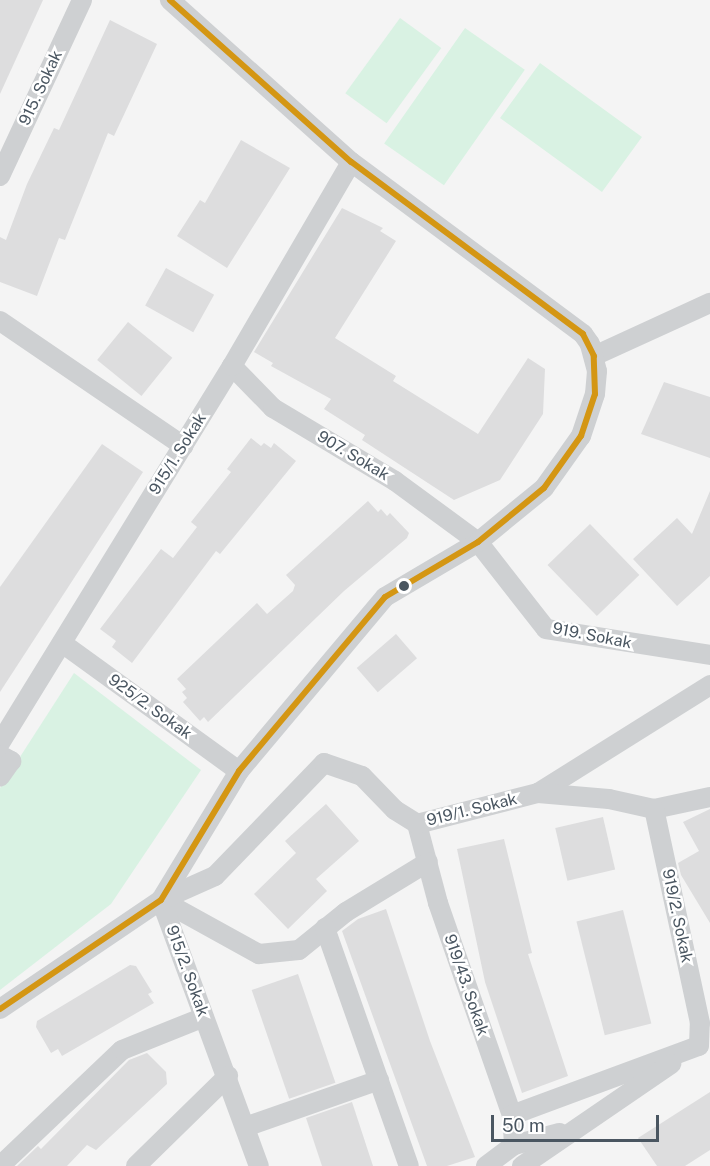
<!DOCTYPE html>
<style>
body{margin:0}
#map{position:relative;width:710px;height:1166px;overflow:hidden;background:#f4f4f4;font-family:"Public Sans",sans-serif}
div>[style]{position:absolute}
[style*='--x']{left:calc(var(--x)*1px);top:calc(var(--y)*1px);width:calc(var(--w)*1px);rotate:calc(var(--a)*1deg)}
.green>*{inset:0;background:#d9f2e3;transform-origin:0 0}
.building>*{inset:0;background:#ddddde;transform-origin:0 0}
.minor>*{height:20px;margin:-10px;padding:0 10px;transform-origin:10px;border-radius:10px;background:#ced0d2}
.bus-1>*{height:6px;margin:-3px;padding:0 3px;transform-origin:3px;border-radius:3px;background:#d49613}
.dots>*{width:16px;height:16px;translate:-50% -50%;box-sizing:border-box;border:3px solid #fff;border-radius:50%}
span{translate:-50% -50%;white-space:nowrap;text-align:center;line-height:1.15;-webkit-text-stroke:5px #fff;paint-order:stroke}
.street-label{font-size:16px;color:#4a5661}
.scale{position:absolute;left:491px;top:1115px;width:168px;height:27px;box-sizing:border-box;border:3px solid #4a5661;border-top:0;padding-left:8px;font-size:18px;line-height:21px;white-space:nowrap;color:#4a5661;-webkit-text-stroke:4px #fff;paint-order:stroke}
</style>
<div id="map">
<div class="green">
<i style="left:400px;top:18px;width:51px;height:93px;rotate:36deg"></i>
<i style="left:465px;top:28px;width:73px;height:141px;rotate:35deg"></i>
<i style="left:540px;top:63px;width:126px;height:68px;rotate:36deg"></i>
<i style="clip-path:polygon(74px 673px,201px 770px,111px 904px,0 990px,0 788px)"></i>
</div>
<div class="building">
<i style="clip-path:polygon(0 0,43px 0,0 94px)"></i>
<i style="clip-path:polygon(110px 20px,157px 44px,114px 136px,108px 133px,65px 240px,59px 238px,37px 296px,0 282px,0 237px,6px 240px,27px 184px,54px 128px,59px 130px)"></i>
<i style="clip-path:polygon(241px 140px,290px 168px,227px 268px,177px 236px,200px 200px,205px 203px)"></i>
<i style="clip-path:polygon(342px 208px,383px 228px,380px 231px,396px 241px,335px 338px,396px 376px,393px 381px,478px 434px,528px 358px,545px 369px,543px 414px,500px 480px,454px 500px,362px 440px,365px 435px,324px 409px,331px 399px,271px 366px,273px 363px,254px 352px)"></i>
<i style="left:166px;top:268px;width:55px;height:43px;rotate:29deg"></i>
<i style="left:128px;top:322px;width:57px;height:49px;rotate:39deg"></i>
<i style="clip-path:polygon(664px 382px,710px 397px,710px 458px,641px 434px)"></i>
<i style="clip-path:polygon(251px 438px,261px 446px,264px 443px,271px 448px,274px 443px,296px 461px,220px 554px,216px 551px,132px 663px,112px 647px,116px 641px,100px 629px,161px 549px,173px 558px,197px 527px,191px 522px,231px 472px,227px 469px)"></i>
<i style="clip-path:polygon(102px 444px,143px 472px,0 692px,0 587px)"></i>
<i style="clip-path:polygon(710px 491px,710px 576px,677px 606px,633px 559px,677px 518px,692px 534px)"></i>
<i style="clip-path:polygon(368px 501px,378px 512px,381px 509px,387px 516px,390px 513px,409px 533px,407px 538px,344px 591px,208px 722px,204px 717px,200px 721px,183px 702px,187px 698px,182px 692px,186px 689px,177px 679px,257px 603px,267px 614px,293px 591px,295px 585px,286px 575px)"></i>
<i style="left:590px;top:524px;width:71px;height:59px;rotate:46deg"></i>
<i style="left:396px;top:634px;width:32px;height:52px;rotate:49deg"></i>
<i style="clip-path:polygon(326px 804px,359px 841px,316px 879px,327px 891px,288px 929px,254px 894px,296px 853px,285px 841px)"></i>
<i style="clip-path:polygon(710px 809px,710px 923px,681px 875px,678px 863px,699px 851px,683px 822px)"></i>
<i style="left:603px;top:817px;width:54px;height:49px;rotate:77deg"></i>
<i style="clip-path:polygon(504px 839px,532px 953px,528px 954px,568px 1076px,522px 1093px,485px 982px,457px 849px)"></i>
<i style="clip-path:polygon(386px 909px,430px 1041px,475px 1157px,447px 1166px,427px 1166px,342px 931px,358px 919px)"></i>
<i style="left:623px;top:910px;width:117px;height:48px;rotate:76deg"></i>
<i style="clip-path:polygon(130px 965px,136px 966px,152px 992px,148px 994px,154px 1003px,62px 1056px,58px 1049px,51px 1053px,36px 1027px,37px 1021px)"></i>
<i style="left:298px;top:974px;width:115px;height:49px;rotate:71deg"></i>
<i style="clip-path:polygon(147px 1053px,166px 1072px,167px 1084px,96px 1150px,87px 1145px,67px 1166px,17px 1166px,38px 1146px,41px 1149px,129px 1060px)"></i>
<i style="clip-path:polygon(710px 1092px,710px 1150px,685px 1166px,657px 1166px,638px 1138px)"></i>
<i style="clip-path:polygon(352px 1102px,373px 1166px,322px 1166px,306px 1118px)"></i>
</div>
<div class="minor">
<i style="--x:0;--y:176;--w:194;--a:-65"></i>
<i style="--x:0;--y:321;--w:222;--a:34.3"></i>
<i style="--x:594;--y:356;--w:128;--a:-24.6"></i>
<i style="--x:232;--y:366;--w:59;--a:45.7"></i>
<i style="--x:273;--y:408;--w:142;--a:30.9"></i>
<i style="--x:395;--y:481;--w:103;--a:36.3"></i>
<i style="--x:478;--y:542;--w:110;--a:52"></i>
<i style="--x:546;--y:629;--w:166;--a:9"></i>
<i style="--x:62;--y:643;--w:218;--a:35.9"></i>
<i style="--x:0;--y:743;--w:443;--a:-58.4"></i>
<i style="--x:232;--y:366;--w:236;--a:-59.7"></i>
<i style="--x:0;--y:755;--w:13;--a:29"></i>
<i style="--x:11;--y:761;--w:19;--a:125"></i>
<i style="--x:538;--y:793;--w:203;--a:-32.1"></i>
<i style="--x:417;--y:824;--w:82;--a:75.1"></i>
<i style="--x:438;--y:903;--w:225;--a:70.8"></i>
<i style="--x:512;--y:1115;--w:30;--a:86"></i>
<i style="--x:161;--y:900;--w:151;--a:-58.8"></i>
<i style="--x:239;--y:771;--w:227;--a:-50"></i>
<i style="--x:385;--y:597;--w:108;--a:-30.6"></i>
<i style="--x:478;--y:542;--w:85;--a:-39.3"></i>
<i style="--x:544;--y:488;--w:64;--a:-54.6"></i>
<i style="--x:581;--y:436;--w:44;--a:-71.6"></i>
<i style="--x:595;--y:394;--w:23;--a:-85"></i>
<i style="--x:597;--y:371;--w:28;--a:-105"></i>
<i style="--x:590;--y:344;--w:12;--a:-125"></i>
<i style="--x:583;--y:334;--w:289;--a:-143.4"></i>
<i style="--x:351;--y:162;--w:243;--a:-138.2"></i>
<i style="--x:161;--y:900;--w:112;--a:28.9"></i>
<i style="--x:259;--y:954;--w:40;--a:-5.7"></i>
<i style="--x:299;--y:950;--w:60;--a:-39"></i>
<i style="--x:346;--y:912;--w:96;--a:-31.4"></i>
<i style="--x:161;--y:900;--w:283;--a:69.8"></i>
<i style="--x:325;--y:928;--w:252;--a:70.6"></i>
<i style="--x:0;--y:1009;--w:194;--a:-34.1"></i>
<i style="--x:161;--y:900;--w:59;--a:-24"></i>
<i style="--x:215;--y:876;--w:157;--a:-46"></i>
<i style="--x:324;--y:763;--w:40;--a:18.9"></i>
<i style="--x:362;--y:776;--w:47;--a:45.9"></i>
<i style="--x:395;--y:810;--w:26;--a:32"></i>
<i style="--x:417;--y:824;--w:125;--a:-14.4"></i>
<i style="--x:538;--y:793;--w:71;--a:4.8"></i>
<i style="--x:609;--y:799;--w:46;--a:12.5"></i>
<i style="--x:654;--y:809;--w:57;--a:-12.1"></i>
<i style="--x:512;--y:1115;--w:199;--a:-20.3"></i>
<i style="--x:699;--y:1046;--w:23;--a:-88"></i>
<i style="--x:700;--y:1023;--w:219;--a:-102.1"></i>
<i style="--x:245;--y:1127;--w:142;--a:-19.3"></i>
<i style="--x:0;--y:1166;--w:168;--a:-43.6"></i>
<i style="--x:122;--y:1050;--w:88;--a:-21.9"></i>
<i style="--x:136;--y:1166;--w:129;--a:-44.4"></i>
<i style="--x:486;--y:1166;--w:35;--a:-37"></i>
<i style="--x:514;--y:1145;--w:47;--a:-14.9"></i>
<i style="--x:522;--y:1166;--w:181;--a:-34.4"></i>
</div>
<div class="bus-1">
<i style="--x:0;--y:1009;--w:194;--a:-34.1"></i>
<i style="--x:161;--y:900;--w:151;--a:-58.8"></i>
<i style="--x:239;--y:771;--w:227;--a:-50"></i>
<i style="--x:385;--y:597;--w:108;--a:-30.6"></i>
<i style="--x:478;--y:542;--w:85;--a:-39.3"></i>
<i style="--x:544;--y:488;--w:64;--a:-54.6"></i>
<i style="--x:581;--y:436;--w:44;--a:-71.6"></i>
<i style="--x:595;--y:394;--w:38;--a:-92"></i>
<i style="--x:594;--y:356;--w:25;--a:-117"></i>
<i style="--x:583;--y:334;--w:289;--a:-143.4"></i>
<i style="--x:351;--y:162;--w:243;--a:-138.2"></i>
</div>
<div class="dots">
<i style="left:404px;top:586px;background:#4a5661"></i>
</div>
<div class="street-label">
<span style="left:41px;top:88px;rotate:-65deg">915. Sokak</span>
<span style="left:178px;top:454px;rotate:-58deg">915/1. Sokak</span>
<span style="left:353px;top:456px;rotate:31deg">907. Sokak</span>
<span style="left:592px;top:636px;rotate:11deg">919. Sokak</span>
<span style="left:150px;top:707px;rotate:36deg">925/2. Sokak</span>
<span style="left:472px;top:810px;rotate:-14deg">919/1. Sokak</span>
<span style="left:677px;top:916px;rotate:78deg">919/2. Sokak</span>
<span style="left:187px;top:971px;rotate:70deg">915/2. Sokak</span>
<span style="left:466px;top:985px;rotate:71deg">919/43. Sokak</span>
</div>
<div class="scale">50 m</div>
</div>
